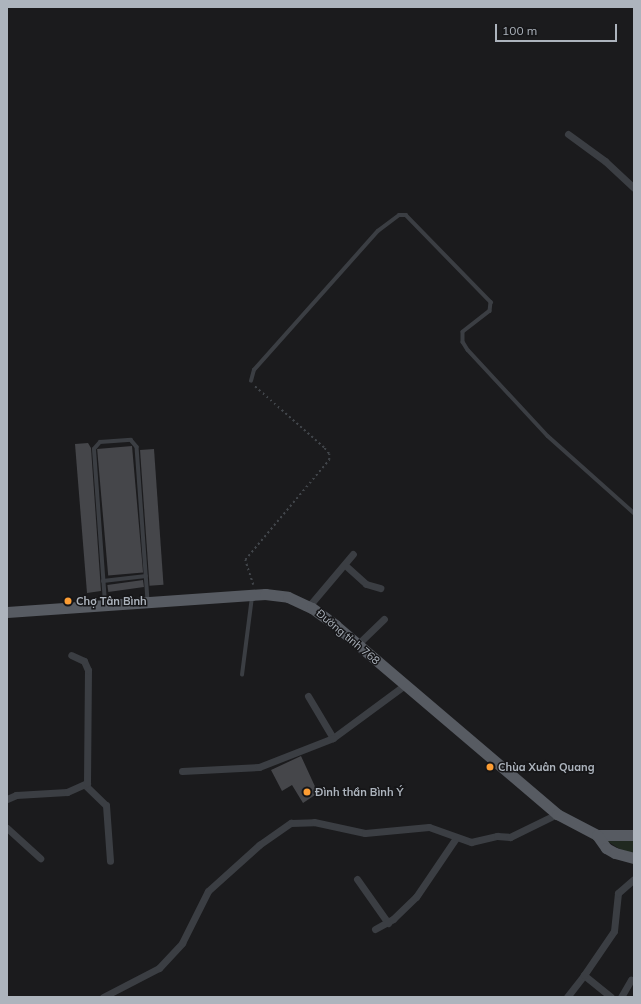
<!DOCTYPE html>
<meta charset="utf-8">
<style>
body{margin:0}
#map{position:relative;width:641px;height:1004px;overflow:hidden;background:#1b1b1d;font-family:Mulish,sans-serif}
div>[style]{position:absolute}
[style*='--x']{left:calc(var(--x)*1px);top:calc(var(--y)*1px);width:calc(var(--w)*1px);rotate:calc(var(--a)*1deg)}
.green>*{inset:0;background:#202920}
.building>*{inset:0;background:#45464a;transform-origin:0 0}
.path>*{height:1.5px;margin-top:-0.75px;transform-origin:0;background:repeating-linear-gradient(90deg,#41454a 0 2px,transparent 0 5px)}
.service>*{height:3.5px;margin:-1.75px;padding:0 1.75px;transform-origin:1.75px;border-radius:1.75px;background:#3b3e43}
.minor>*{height:7px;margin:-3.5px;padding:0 3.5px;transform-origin:3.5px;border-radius:3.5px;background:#3b3e43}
.primary>*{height:11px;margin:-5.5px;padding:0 5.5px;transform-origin:5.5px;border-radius:5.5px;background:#575b62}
.dots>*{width:11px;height:11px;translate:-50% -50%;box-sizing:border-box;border:2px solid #161618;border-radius:50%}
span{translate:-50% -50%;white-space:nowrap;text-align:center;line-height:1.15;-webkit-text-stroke:3px #161618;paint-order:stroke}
.poi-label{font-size:11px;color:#adb4bd;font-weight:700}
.left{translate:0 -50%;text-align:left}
.street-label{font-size:11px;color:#adb4bd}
.frame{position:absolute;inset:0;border:8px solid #adb4bd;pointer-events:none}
.scale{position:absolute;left:495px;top:24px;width:122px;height:18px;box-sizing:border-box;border:2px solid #adb4bd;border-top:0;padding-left:5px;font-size:12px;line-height:14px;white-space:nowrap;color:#adb4bd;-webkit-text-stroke:3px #161618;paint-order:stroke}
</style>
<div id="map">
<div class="green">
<i style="clip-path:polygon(606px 840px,634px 840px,634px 853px,624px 852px)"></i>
</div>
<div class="building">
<i style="clip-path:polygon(88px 443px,91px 448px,101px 591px,87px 593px,75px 444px)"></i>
<i style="left:132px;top:446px;width:127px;height:35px;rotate:85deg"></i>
<i style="left:154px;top:449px;width:136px;height:14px;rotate:86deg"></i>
<i style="left:143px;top:580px;width:7px;height:36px;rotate:82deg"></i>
<i style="clip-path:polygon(301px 756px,318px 793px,303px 803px,292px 785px,282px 791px,271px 770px)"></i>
</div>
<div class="path">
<i style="--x:253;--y:585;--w:26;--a:-108"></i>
<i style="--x:245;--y:560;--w:131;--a:-50"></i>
<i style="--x:329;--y:460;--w:6;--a:-90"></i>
<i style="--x:329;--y:454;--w:8;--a:-130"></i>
<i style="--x:324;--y:448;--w:94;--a:-138.5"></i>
</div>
<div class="service">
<i style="--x:251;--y:381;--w:11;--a:-75"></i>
<i style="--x:254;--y:370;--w:186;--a:-48.3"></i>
<i style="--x:378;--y:231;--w:26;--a:-37"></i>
<i style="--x:399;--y:215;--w:7;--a:0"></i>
<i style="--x:406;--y:215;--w:122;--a:45.7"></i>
<i style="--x:491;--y:302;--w:9;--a:96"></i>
<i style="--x:490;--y:311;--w:34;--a:142"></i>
<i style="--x:463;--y:332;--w:10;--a:90"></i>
<i style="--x:463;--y:342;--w:9;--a:58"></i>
<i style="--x:468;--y:350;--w:117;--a:47.1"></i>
<i style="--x:548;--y:436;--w:115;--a:41.8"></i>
<i style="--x:103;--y:581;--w:43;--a:-6.6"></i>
<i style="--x:105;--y:603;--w:154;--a:-94.1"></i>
<i style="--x:94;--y:449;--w:9;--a:-49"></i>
<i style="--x:100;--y:442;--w:31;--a:-4"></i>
<i style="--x:131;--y:440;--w:9;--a:49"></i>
<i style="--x:137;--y:447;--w:154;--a:85.9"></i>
<i style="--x:242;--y:675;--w:79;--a:-82.7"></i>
</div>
<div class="minor">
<i style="--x:568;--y:134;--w:46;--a:36.1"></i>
<i style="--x:605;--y:161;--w:40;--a:43"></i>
<i style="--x:345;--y:565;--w:28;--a:42"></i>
<i style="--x:366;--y:584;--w:15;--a:16"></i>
<i style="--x:309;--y:606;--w:68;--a:-49.8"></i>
<i style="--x:358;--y:644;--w:36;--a:-44"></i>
<i style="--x:308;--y:696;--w:49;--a:59.2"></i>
<i style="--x:333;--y:738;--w:89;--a:-36.4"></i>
<i style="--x:182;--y:771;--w:77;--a:-3"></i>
<i style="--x:259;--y:767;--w:79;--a:-21.4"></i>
<i style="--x:85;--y:785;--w:29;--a:44"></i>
<i style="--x:106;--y:805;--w:56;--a:85.9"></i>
<i style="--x:7;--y:799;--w:10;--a:-24"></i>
<i style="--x:16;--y:795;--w:51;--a:-3.4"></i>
<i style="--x:67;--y:792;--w:22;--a:-24"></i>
<i style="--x:87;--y:783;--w:113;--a:-89.5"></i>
<i style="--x:88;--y:670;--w:10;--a:-114"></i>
<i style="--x:84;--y:661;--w:14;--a:-155"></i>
<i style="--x:7;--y:828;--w:45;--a:42.3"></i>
<i style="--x:357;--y:879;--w:54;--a:54.8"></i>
<i style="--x:375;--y:929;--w:21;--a:-29"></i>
<i style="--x:393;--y:919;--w:32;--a:-44"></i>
<i style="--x:416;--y:897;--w:71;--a:-55.9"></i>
<i style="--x:103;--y:997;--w:63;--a:-27.4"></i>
<i style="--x:159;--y:968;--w:34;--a:-47"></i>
<i style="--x:182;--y:943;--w:58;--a:-63.4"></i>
<i style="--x:208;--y:891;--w:69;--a:-42"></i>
<i style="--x:259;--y:845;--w:39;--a:-35"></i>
<i style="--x:291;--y:823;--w:23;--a:-2"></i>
<i style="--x:314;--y:822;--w:52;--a:12.2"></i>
<i style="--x:365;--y:833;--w:64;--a:-5.4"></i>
<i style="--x:429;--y:827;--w:45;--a:19.7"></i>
<i style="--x:471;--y:842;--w:27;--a:-13"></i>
<i style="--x:497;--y:836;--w:13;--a:4"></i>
<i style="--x:510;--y:837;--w:52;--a:-26.1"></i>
<i style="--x:567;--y:997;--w:28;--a:-52"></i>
<i style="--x:611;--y:997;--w:35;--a:-141"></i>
<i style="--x:584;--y:975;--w:53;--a:-55.7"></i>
<i style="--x:614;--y:931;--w:38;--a:-84"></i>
<i style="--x:618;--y:893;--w:21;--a:-41"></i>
<i style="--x:621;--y:997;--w:20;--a:-60"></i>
<i style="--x:631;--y:980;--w:3;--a:18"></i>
</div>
<div class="primary">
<i style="--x:7;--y:612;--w:259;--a:-4"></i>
<i style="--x:265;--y:594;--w:23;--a:7"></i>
<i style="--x:288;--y:597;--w:26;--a:25"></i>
<i style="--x:312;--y:608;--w:29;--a:36"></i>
<i style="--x:335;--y:625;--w:292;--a:40.4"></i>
<i style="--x:557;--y:814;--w:45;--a:27.7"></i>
<i style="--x:597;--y:835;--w:37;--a:0"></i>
<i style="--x:597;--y:835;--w:16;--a:55"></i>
<i style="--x:606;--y:848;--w:10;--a:29"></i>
<i style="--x:615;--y:853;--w:20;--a:15"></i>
</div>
<div class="dots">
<i style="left:68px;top:601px;background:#fd9d33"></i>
<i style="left:490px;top:767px;background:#fd9d33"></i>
<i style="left:307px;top:792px;background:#fd9d33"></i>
</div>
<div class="poi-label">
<span class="left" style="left:76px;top:601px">Chợ Tân Bình</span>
<span class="left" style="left:498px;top:767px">Chùa Xuân Quang</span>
<span class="left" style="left:315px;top:792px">Đình thần Bình Ý</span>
</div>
<div class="street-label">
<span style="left:348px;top:637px;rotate:40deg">Đường tỉnh 768</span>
</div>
<div class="frame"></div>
<div class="scale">100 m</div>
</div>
